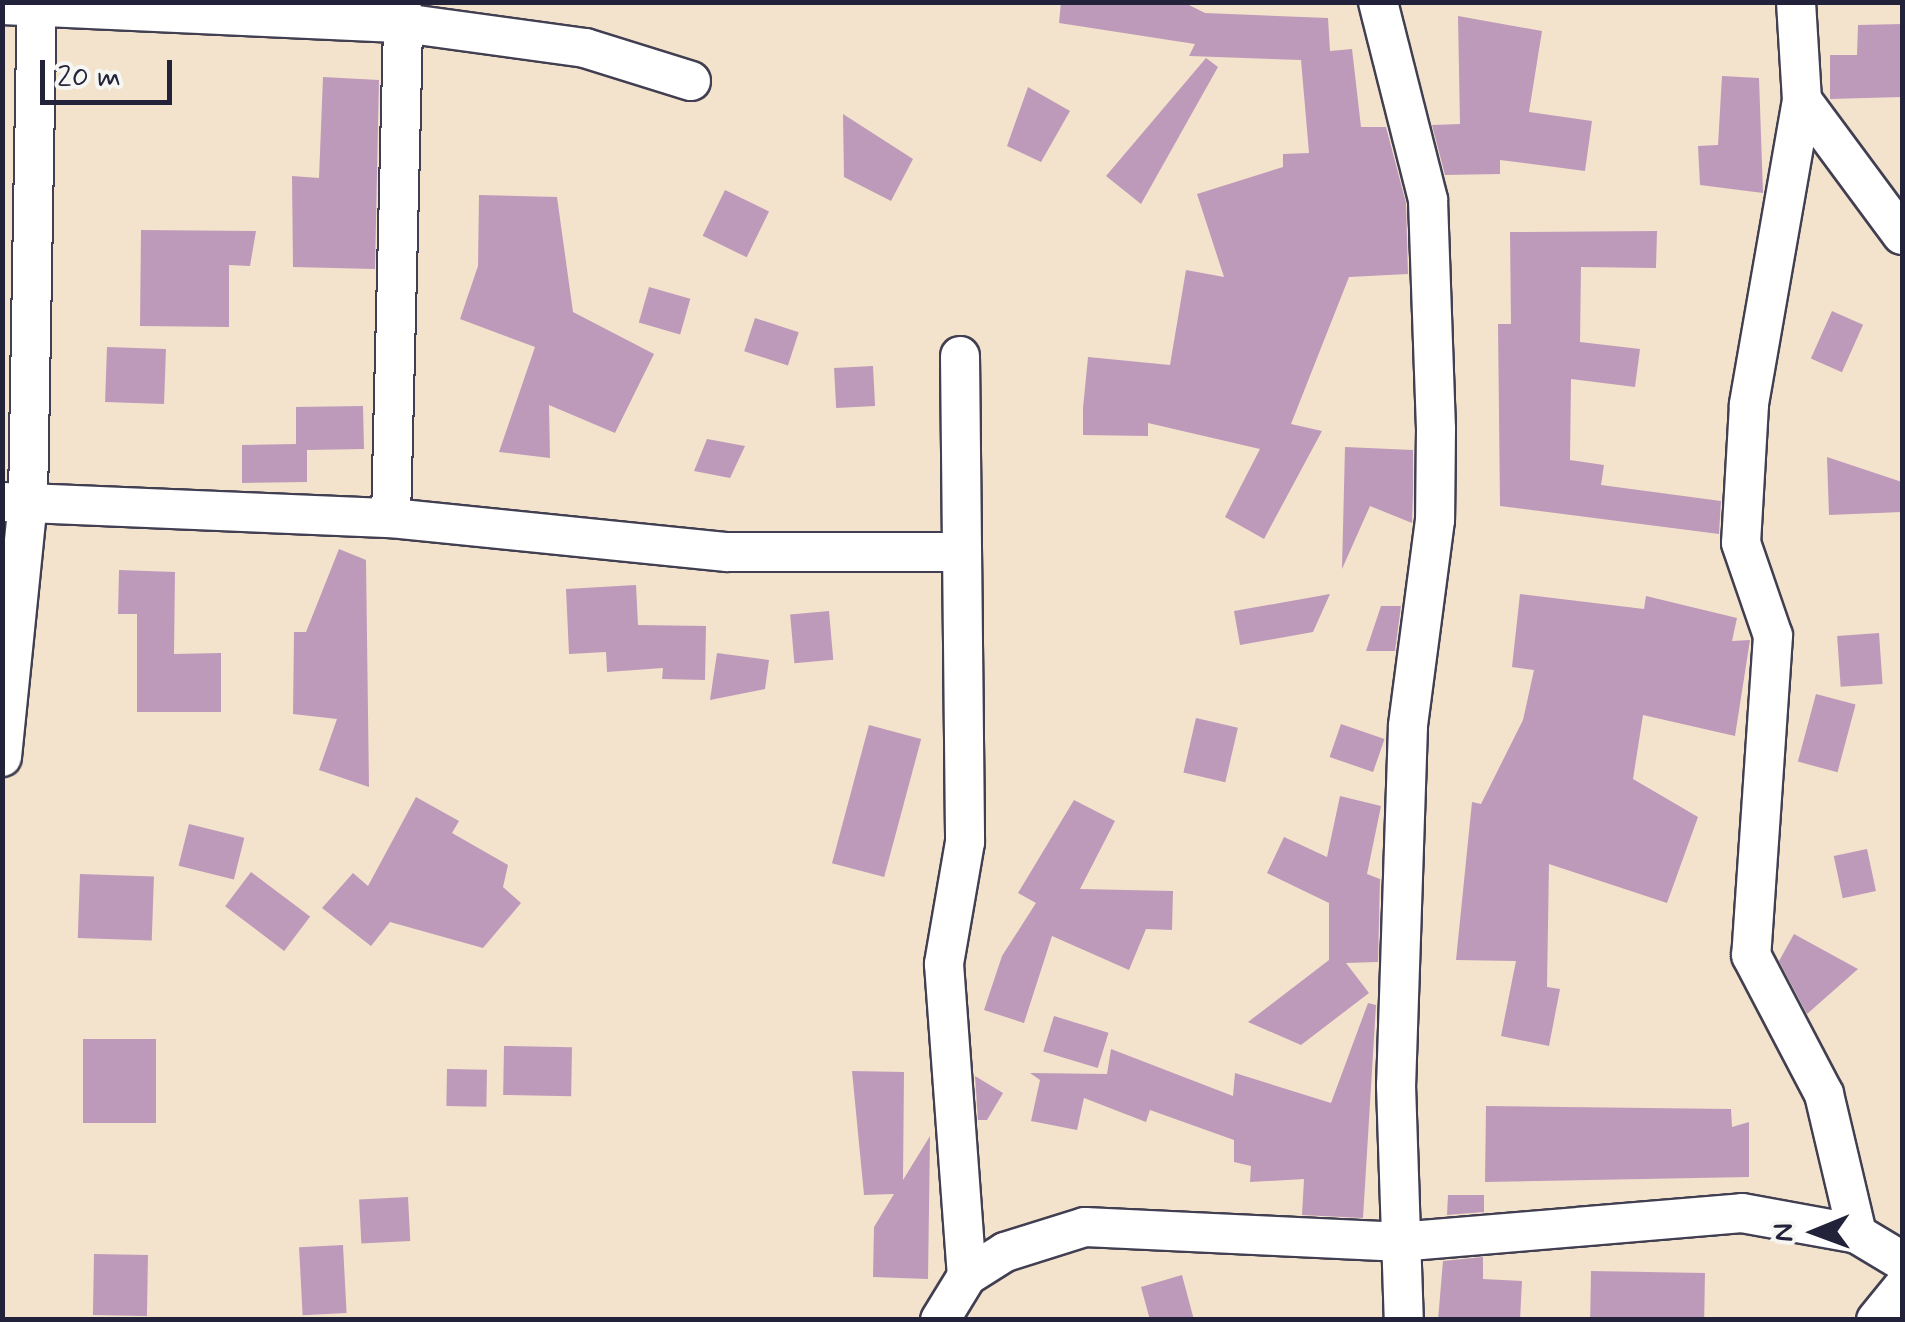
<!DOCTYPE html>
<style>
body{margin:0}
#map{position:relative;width:1905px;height:1322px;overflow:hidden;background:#f3e3cc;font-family:Mynerve,sans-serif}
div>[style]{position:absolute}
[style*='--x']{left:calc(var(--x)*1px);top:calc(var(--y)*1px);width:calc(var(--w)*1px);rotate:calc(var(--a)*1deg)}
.building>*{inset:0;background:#be9aba;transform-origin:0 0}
.roads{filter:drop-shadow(2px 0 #413f51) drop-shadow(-2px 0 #413f51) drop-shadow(0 2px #413f51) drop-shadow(0 -2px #413f51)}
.street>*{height:38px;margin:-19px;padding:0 19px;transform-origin:19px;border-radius:19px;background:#fff}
span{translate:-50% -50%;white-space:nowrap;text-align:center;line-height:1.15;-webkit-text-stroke:10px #f6f6f2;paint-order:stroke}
.frame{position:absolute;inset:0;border:5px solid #22223b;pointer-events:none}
.north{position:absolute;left:1765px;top:1182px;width:100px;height:100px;-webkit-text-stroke:8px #f6f6f2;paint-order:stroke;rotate:269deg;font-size:28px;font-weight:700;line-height:40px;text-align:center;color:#22223b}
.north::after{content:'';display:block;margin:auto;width:35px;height:45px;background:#22223b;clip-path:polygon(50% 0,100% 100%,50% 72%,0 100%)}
.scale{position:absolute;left:40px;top:60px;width:132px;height:45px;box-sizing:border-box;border:5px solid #22223b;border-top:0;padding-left:12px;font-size:30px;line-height:35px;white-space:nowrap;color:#22223b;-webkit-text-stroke:8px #f6f6f2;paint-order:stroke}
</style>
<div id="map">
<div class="building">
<i style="clip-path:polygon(1061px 2px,1183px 2px,1205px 13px,1328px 18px,1330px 51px,1352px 49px,1361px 127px,1386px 127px,1406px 203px,1408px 274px,1349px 277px,1291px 424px,1322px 431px,1264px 539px,1225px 517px,1260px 449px,1148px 423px,1148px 436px,1083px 435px,1083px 408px,1088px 357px,1170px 365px,1186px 270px,1224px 277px,1197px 194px,1283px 167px,1283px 154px,1309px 153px,1301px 60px,1189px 56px,1195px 44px,1059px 23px)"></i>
<i style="clip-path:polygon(1458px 16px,1542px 31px,1529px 112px,1592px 121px,1585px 171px,1500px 160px,1500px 174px,1445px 175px,1432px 125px,1460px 124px)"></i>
<i style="clip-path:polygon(1902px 24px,1902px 97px,1830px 99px,1830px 55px,1857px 55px,1858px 25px)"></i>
<i style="clip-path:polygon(1206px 58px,1218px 67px,1141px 204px,1106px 176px)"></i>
<i style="clip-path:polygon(1722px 76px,1759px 78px,1763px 193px,1700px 185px,1698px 146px,1718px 145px)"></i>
<i style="clip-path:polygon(323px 77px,379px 80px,375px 269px,293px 267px,292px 176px,319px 178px)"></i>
<i style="clip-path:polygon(1028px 87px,1070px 111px,1041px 162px,1007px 146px)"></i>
<i style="clip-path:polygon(843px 114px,913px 159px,891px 201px,844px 177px)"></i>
<i style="left:725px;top:190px;width:49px;height:51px;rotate:26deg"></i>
<i style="clip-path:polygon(479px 195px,557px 197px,573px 312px,654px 354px,615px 433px,549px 405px,550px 458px,499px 452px,535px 347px,460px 319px,478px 266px)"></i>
<i style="clip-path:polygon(141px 230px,256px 231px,250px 266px,229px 265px,229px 327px,140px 326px)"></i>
<i style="clip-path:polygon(1657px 231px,1656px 268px,1581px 267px,1580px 342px,1640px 349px,1635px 387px,1571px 379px,1570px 460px,1604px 465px,1601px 485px,1721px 501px,1719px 534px,1500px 506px,1498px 324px,1511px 324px,1510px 232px)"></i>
<i style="left:649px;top:287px;width:43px;height:37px;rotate:16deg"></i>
<i style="left:1832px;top:311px;width:34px;height:52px;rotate:24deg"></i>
<i style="left:755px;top:318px;width:46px;height:35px;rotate:18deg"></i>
<i style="left:107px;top:347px;width:59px;height:55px;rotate:2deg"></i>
<i style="left:873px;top:366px;width:40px;height:39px;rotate:87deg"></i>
<i style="clip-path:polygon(363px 406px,364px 449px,307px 450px,307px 482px,242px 483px,242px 445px,296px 444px,296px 407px)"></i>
<i style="clip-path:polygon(707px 439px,745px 446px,730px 478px,694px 471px)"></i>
<i style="clip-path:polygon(1345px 447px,1413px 450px,1413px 494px,1412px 523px,1370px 506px,1342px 569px)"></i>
<i style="clip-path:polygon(1827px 457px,1902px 482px,1902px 512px,1829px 515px)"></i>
<i style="clip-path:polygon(339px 549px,366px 560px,369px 787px,319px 770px,337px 719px,293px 714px,294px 632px,306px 632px)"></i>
<i style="clip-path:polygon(119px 570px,175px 572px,174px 654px,221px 653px,221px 712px,137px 712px,137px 614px,118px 614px)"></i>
<i style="clip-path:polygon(636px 585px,638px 625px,706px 626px,705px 680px,662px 679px,663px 668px,607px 672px,606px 652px,569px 654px,566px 589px)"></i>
<i style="clip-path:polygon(1330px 594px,1313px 632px,1240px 645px,1234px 611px)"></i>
<i style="clip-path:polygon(1520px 594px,1644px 609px,1646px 596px,1737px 618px,1732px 641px,1750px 640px,1735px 736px,1643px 715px,1633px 779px,1698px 817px,1667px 903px,1549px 864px,1547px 987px,1560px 989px,1549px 1046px,1501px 1036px,1516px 961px,1456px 960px,1472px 802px,1481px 804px,1523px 720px,1534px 670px,1512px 667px)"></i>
<i style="clip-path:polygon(1381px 606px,1401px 606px,1395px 651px,1366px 651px)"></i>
<i style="left:829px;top:611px;width:49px;height:39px;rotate:85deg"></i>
<i style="left:1879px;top:633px;width:51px;height:42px;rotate:86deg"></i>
<i style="clip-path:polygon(717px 653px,769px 660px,765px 689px,710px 700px)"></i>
<i style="left:1816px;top:694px;width:41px;height:70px;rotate:15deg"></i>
<i style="left:1196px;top:718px;width:43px;height:56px;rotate:13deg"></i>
<i style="left:1341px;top:724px;width:46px;height:35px;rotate:19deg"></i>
<i style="left:869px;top:725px;width:54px;height:143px;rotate:15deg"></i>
<i style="clip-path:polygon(1340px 796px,1381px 806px,1367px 874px,1380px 879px,1378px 962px,1346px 963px,1369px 993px,1301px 1045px,1248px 1022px,1329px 960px,1329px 903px,1267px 873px,1284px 837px,1327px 857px)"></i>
<i style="clip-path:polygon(416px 797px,459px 821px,452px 833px,508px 865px,503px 887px,521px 903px,483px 948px,390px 922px,371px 946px,322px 908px,353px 873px,368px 886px)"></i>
<i style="clip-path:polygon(1074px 800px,1115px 821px,1080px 889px,1173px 891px,1172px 930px,1146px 929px,1129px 970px,1052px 936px,1024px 1023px,984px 1010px,1002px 956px,1036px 903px,1018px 893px)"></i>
<i style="left:189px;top:824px;width:57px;height:43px;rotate:14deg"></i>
<i style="left:1867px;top:849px;width:43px;height:34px;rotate:78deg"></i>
<i style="left:251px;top:872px;width:74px;height:43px;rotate:37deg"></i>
<i style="left:80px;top:874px;width:74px;height:64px;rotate:2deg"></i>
<i style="clip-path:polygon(1794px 934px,1858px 969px,1807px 1014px,1779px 961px)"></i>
<i style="clip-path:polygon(1368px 1003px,1376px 1005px,1363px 1218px,1302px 1215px,1304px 1179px,1250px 1182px,1251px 1166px,1234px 1162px,1234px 1140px,1150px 1110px,1146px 1122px,1084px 1098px,1077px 1130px,1031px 1121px,1040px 1080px,1030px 1073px,1107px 1074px,1111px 1049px,1233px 1096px,1235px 1073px,1331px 1103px)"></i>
<i style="left:1054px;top:1016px;width:57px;height:37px;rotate:17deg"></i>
<i style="left:83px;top:1039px;width:73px;height:84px"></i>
<i style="left:504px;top:1046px;width:68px;height:49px;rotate:1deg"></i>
<i style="left:447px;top:1069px;width:40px;height:37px;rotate:1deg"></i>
<i style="clip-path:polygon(852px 1071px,904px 1072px,903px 1180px,930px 1136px,928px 1279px,873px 1277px,874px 1227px,894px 1194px,864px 1195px)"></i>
<i style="clip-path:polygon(975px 1076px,1003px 1093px,987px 1120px,978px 1120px)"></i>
<i style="clip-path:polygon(1486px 1106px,1731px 1109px,1732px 1127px,1749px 1122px,1749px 1177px,1485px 1182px)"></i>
<i style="clip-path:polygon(1448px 1195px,1484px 1195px,1484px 1212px,1447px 1215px)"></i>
<i style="left:408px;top:1197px;width:44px;height:49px;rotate:87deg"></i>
<i style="left:343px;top:1245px;width:68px;height:44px;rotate:87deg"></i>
<i style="left:94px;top:1254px;width:54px;height:61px;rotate:1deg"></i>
<i style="clip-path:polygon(1483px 1257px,1483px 1279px,1522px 1281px,1520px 1320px,1438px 1320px,1443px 1261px)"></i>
<i style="left:1591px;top:1271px;width:114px;height:49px;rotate:1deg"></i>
<i style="clip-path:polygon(1182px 1275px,1194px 1320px,1150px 1320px,1141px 1287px)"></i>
</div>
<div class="roads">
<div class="street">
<i style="--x:1378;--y:2;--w:204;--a:75.8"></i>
<i style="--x:1428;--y:200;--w:229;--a:88"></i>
<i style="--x:1436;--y:429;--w:91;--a:90.6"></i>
<i style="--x:1435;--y:520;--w:208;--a:97.5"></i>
<i style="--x:1408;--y:726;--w:359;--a:91.9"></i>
<i style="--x:1396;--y:1085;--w:235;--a:88.1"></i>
<i style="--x:1796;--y:2;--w:98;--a:86.5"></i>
<i style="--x:1802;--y:100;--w:168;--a:53.5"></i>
<i style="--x:2;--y:5;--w:401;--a:2.6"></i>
<i style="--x:403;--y:23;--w:21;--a:-95"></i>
<i style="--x:1802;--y:100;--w:310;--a:99.9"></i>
<i style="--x:1749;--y:405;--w:138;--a:93.3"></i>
<i style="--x:1741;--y:543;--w:98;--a:71"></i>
<i style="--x:1773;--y:636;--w:320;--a:93.9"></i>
<i style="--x:1751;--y:955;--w:157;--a:62.3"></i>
<i style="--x:1824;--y:1094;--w:144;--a:76.7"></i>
<i style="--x:960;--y:356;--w:486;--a:89.4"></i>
<i style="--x:965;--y:842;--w:124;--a:99.8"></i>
<i style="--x:944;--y:964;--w:313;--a:85.8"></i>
<i style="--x:2;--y:502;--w:389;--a:2.4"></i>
<i style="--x:391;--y:518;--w:338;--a:5.8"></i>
<i style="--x:727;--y:552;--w:230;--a:0"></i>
<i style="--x:391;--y:518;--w:495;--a:-88.6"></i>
<i style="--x:403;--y:23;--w:184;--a:7.8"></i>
<i style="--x:585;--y:48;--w:111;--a:17.3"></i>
<i style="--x:2;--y:757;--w:257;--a:-84.2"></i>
<i style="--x:28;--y:501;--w:499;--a:-89"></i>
<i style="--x:940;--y:1320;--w:52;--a:-58.5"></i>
<i style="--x:967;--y:1276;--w:45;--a:-32.3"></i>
<i style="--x:1005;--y:1252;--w:84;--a:-17.4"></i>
<i style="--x:1085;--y:1227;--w:313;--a:2.7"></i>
<i style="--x:1398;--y:1242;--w:345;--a:-4.8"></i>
<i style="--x:1742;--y:1213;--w:117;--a:10.3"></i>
<i style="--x:1857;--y:1234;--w:52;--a:31"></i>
<i style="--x:1876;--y:1320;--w:41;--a:-50.9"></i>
</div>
</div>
<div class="frame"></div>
<div class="north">N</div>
<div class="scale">20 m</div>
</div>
